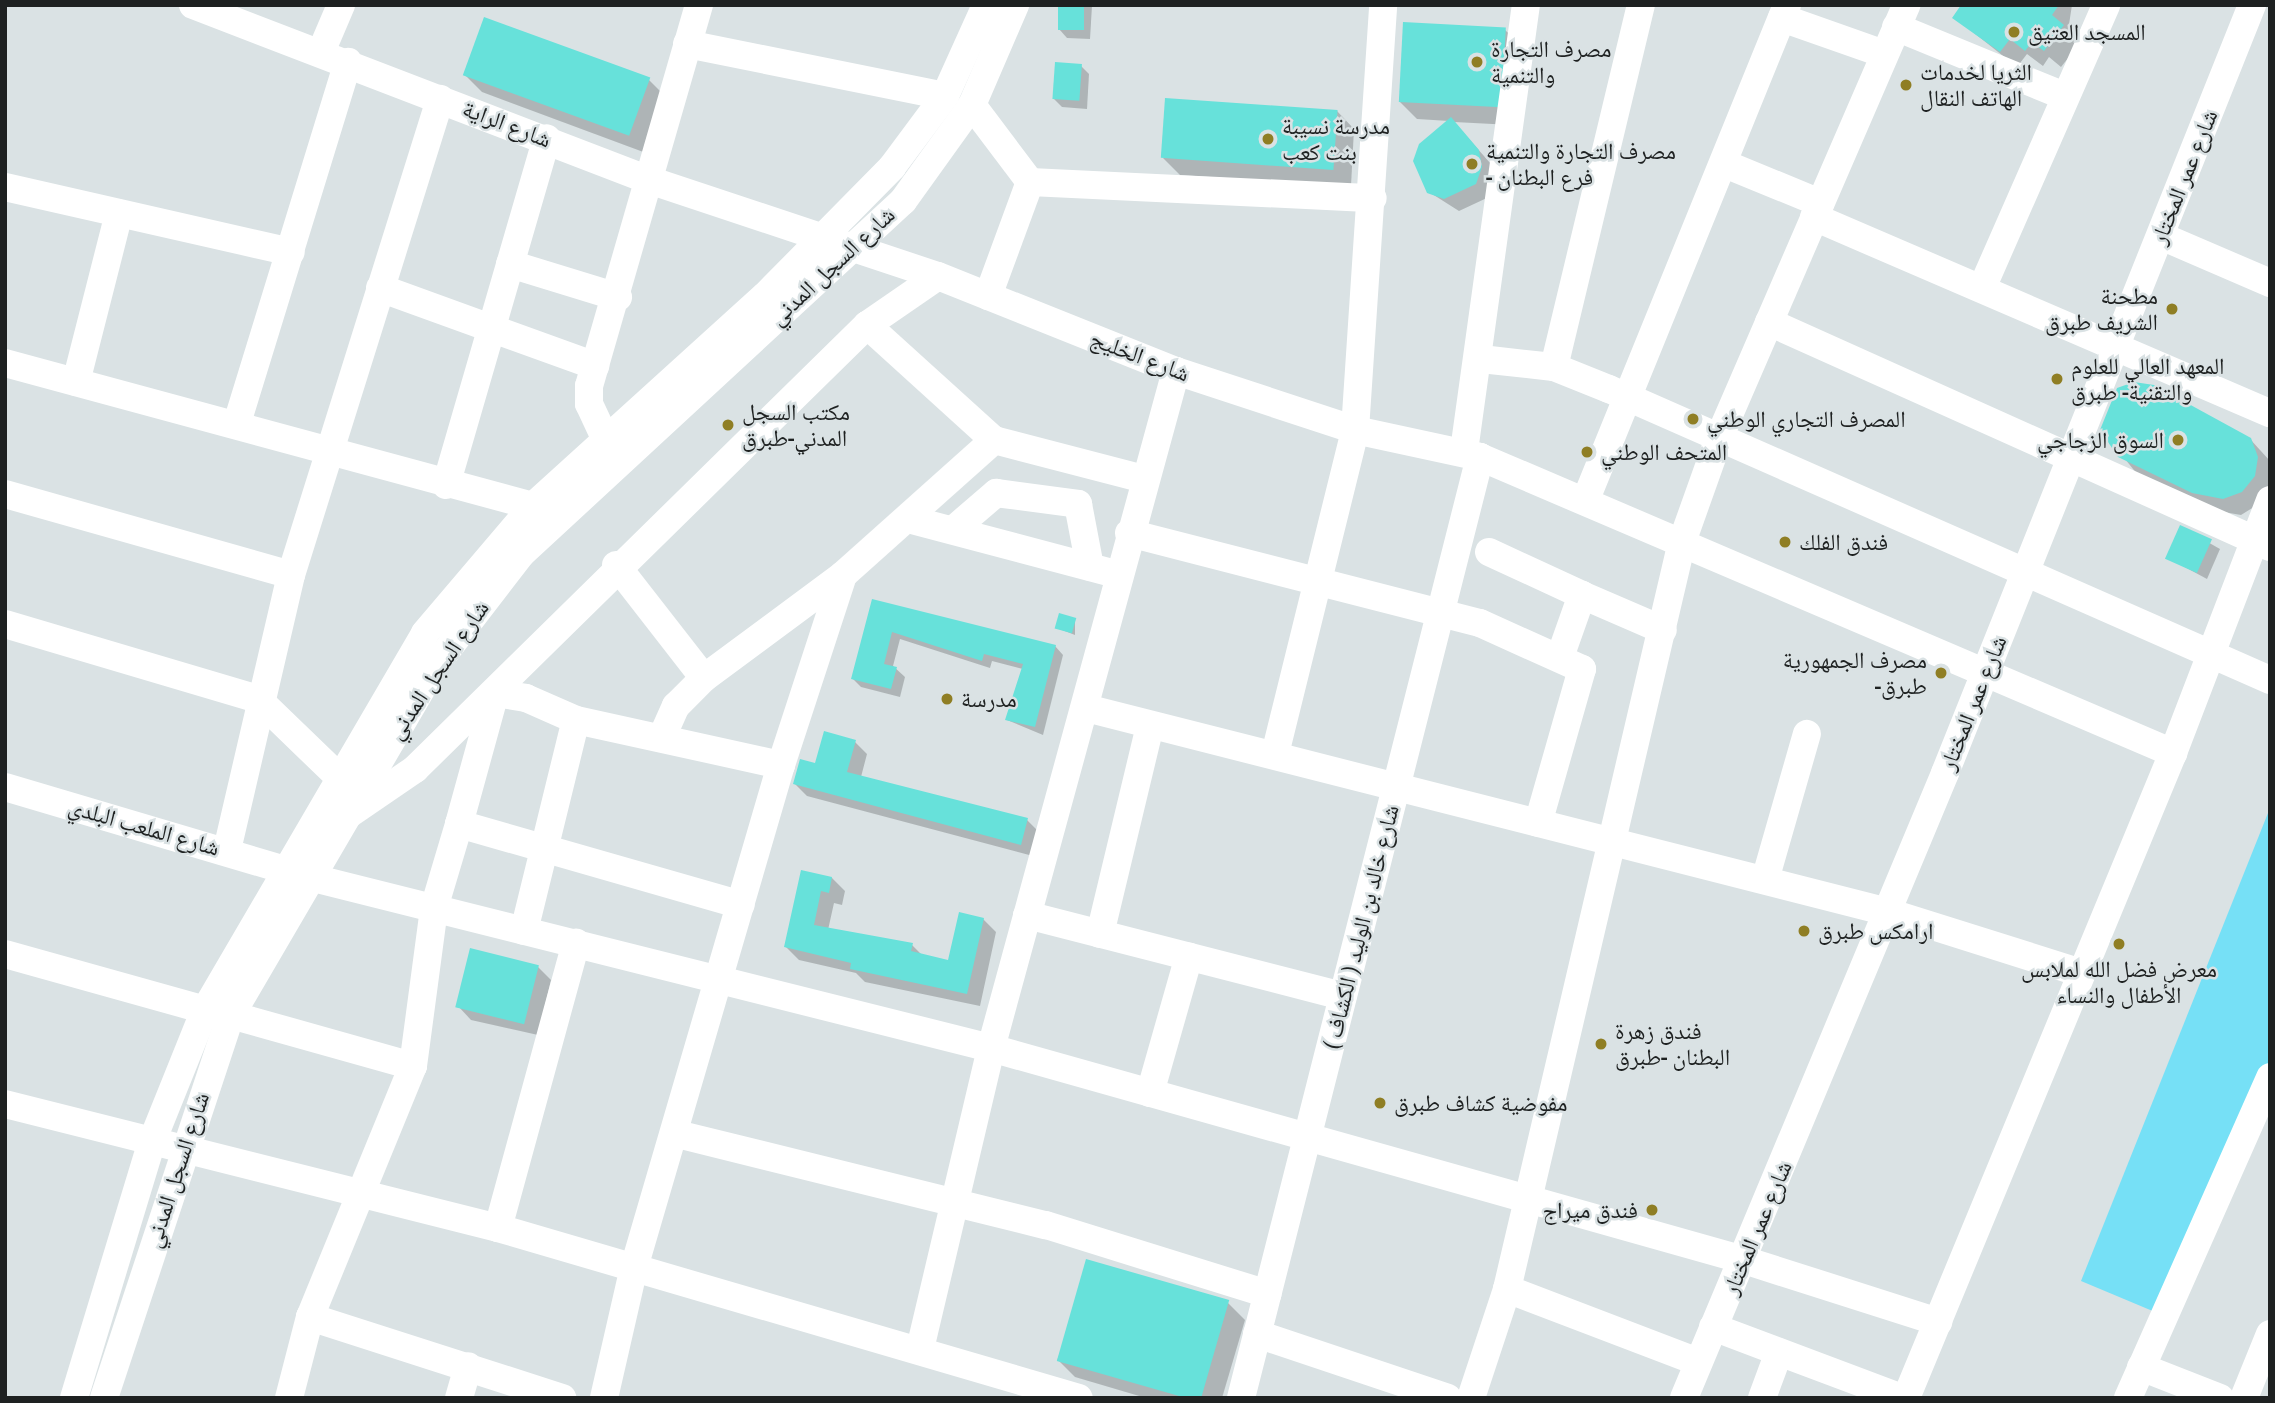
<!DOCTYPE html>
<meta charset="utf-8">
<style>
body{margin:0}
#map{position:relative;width:2275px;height:1403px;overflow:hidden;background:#dae2e4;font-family:"Archivo Narrow","Noto Naskh Arabic",sans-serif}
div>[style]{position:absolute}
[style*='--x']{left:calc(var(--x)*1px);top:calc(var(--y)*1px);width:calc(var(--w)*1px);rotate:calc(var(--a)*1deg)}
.green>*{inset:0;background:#76e0f6}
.shadow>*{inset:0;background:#0003}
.building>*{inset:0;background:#67e1da;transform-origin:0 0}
.minor>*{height:28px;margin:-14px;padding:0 14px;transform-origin:14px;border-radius:14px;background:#fff}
.dots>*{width:19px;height:19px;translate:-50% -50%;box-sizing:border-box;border:4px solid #dae2e4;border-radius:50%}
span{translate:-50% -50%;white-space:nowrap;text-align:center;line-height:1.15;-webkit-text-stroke:5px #dae2e4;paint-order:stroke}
.poi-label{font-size:23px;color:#1e2121}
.left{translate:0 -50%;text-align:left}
.right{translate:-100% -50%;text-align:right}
.street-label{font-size:23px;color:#1e2121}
.frame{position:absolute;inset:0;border:7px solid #1e2121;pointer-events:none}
</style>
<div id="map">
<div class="green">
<i style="clip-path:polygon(2270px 808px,2270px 1063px,2155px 1312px,2081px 1281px)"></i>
</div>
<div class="shadow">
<i style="clip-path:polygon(1060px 5px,1092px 6px,1090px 39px,1067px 38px,1059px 29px)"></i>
<i style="clip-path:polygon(1964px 5px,2072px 5px,2068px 31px,2080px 43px,2061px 67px,2049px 57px,2043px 66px,2027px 54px,2017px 67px,1954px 17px)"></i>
<i style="clip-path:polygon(1505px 30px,1523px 47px,1512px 125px,1454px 122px,1491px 164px,1489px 197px,1459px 211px,1429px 192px,1449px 121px,1417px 119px,1400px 102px)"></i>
<i style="clip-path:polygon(1081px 66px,1089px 74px,1087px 109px,1062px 107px,1054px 99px)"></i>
<i style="clip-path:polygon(464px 74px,649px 80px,667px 98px,646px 153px,482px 92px)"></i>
<i style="clip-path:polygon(1337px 111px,1354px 129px,1351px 186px,1180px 175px,1163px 158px)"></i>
<i style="clip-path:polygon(2102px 430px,2250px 439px,2270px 461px,2270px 497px,2241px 515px,2212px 510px,2137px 474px)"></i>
<i style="clip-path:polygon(2181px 527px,2220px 549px,2207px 579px,2168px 558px)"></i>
<i style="clip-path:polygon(873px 601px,1055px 646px,1063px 655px,1043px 735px,1007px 720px,1023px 669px,992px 661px,990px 668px,900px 639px,893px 666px,905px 677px,900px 697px,861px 687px,853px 679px)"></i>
<i style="clip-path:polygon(1075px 619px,1075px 635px,1057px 628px)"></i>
<i style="clip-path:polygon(855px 742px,867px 754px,861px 777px,1027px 820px,1039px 832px,1033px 856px,807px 796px,795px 784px)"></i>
<i style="clip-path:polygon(802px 872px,832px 878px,845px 891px,842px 905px,834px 903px,828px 930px,912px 945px,923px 956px,949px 962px,983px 919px,996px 932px,980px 1006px,865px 982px,856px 973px,799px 960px,786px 947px)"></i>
<i style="clip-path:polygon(538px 967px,551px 980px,538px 1035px,471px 1020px,458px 1006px)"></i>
<i style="clip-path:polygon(1228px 1303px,1245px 1320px,1222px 1398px,1146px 1398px,1075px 1377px,1057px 1359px)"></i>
</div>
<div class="building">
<i style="left:1058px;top:5px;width:26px;height:25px"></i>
<i style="clip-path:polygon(1961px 5px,2059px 5px,2052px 15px,2064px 25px,2044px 51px,2032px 42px,2025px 51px,2010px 39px,2000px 52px,1952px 18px)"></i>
<i style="left:484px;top:17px;width:177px;height:62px;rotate:20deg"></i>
<i style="left:1403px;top:22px;width:103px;height:80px;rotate:3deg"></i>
<i style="left:1055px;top:62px;width:27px;height:37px;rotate:4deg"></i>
<i style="left:1165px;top:98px;width:173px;height:60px;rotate:4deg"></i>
<i style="clip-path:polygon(1451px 117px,1479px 150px,1482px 167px,1476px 184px,1444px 199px,1427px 193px,1413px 161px,1419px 144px)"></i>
<i style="clip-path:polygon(2134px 382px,2154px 385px,2251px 438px,2258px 457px,2255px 476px,2242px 492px,2223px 499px,2192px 493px,2118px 457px,2100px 430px,2117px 388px)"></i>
<i style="left:2180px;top:525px;width:35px;height:37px;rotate:24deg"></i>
<i style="clip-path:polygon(872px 599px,1056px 645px,1035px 727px,1005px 720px,1023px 664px,984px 654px,982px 661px,892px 632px,884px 664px,897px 667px,891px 689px,851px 679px)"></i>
<i style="left:1059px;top:613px;width:18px;height:16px;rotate:16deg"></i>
<i style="clip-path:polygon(824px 731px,856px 740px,847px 772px,1028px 818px,1021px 845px,793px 784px,800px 759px,815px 763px)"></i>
<i style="clip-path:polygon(801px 870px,832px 877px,829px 893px,821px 891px,814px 925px,913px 943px,911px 951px,948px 960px,959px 912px,984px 918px,967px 994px,850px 969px,851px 963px,784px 947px)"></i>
<i style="left:470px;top:948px;width:71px;height:61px;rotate:14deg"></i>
<i style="left:1086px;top:1259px;width:149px;height:106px;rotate:16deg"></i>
</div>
<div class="minor">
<i style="--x:193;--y:5;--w:492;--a:21"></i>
<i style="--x:652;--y:181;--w:301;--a:18.4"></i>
<i style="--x:938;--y:276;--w:256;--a:21.8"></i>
<i style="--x:1176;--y:371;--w:188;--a:18.2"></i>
<i style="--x:1355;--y:430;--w:128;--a:12.2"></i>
<i style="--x:1480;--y:457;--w:754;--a:23.13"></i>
<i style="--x:1782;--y:18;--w:108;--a:19.4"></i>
<i style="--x:1896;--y:27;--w:182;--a:22.3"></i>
<i style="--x:687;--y:44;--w:263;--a:11.4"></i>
<i style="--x:321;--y:52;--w:51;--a:-66.9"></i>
<i style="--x:972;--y:105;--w:96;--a:53"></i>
<i style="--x:1725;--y:164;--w:103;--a:22.3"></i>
<i style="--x:1030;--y:182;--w:343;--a:2.7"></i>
<i style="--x:5;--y:187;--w:293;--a:12.8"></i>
<i style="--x:1814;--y:217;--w:496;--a:23.3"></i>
<i style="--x:2161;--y:236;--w:119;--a:23.3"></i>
<i style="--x:510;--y:264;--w:113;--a:17"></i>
<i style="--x:380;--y:288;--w:229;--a:19.9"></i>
<i style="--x:1982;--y:288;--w:309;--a:-66.3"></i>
<i style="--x:988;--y:296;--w:121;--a:-69.8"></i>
<i style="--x:1769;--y:322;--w:549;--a:24.18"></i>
<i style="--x:867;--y:325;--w:171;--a:42.2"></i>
<i style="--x:994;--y:440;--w:155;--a:14.6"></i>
<i style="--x:1481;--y:359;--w:73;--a:6.3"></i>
<i style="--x:1554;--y:367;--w:59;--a:21.8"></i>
<i style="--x:1609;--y:389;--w:722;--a:23.76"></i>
<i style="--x:5;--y:363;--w:547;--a:15.15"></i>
<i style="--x:1554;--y:367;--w:372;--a:-76.5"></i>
<i style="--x:76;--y:382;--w:174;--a:-75.7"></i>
<i style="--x:237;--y:423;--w:378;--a:-72.9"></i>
<i style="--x:605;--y:438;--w:38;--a:-115"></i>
<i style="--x:589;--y:404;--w:18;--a:-90"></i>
<i style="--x:589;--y:386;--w:397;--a:-73.9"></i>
<i style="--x:1464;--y:451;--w:450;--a:-82.1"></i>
<i style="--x:446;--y:485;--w:361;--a:-73.8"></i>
<i style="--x:5;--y:494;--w:297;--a:15.8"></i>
<i style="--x:1586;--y:499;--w:533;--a:-67.86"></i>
<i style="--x:908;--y:519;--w:215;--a:14.8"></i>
<i style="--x:953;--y:530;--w:57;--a:-40.7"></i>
<i style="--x:996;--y:493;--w:83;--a:7.6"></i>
<i style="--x:1078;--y:504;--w:64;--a:79.2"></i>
<i style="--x:1129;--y:533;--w:362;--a:14.4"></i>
<i style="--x:1480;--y:623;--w:112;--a:24.3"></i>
<i style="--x:1582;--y:669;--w:160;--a:105.9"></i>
<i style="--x:1489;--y:552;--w:102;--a:24.8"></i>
<i style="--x:616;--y:565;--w:143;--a:52.1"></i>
<i style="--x:5;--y:624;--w:264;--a:16.5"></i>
<i style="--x:258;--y:699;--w:117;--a:44"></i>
<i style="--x:1560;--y:657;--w:66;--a:-70.5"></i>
<i style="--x:1582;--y:595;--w:88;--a:23.4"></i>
<i style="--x:1086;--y:708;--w:828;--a:14.27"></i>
<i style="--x:1888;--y:912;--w:203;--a:17.5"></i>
<i style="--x:662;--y:737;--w:34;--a:-66"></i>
<i style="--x:676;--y:706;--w:40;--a:-45"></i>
<i style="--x:704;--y:678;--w:173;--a:-36.5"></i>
<i style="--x:843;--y:575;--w:203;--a:-41.8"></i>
<i style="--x:1275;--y:754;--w:334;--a:-76.1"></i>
<i style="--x:1355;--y:430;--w:426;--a:-86.2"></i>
<i style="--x:5;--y:787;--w:321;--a:16.5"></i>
<i style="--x:313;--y:878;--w:699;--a:14.08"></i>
<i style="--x:991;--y:1048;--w:782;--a:15.72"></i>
<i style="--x:1744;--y:1260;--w:204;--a:17.7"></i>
<i style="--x:345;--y:817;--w:85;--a:-34.4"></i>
<i style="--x:415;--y:769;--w:634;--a:-44.49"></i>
<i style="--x:867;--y:325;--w:86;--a:-34.6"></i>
<i style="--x:459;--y:824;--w:136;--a:-74.6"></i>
<i style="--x:495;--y:693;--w:31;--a:9"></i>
<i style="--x:526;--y:698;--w:55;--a:23.7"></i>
<i style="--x:576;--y:720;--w:210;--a:12.4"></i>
<i style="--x:227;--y:850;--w:282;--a:-76.9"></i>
<i style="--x:291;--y:575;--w:499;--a:-72.6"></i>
<i style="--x:1765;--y:880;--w:152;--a:-74"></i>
<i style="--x:1027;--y:915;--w:326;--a:14.4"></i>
<i style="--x:524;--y:931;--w:217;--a:-76.2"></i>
<i style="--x:1100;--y:934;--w:214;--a:-76.5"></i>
<i style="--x:5;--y:954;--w:208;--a:15.6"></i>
<i style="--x:231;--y:1015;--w:189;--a:15.7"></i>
<i style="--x:1150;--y:1093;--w:142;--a:-74.1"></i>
<i style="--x:5;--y:1104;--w:508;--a:14.12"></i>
<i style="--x:498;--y:1228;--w:605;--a:16.31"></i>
<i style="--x:677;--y:1134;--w:380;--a:13.9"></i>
<i style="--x:1046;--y:1225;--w:232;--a:17.3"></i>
<i style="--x:498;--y:1228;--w:296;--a:-74.7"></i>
<i style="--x:1507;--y:1289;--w:204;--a:20.9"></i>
<i style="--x:310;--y:1317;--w:265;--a:17.8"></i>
<i style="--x:1713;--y:1327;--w:202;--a:20.6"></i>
<i style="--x:1257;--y:1334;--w:201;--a:18.5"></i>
<i style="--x:920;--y:1349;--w:309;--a:-76.7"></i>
<i style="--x:991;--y:1048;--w:702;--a:-74.72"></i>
<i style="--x:2141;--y:1367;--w:85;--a:21.4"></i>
<i style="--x:74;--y:1398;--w:265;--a:-73.1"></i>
<i style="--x:151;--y:1144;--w:144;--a:-68.1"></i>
<i style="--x:205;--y:1010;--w:436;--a:-59.7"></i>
<i style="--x:425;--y:633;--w:167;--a:-49.6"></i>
<i style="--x:533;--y:506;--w:313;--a:-42.2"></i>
<i style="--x:765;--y:296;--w:181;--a:-45.4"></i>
<i style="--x:892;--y:167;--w:89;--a:-53.3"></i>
<i style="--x:945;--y:96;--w:100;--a:-65.7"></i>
<i style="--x:104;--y:1398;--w:404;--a:-71.7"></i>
<i style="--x:231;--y:1015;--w:403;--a:-59.7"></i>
<i style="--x:434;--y:667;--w:143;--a:-52.4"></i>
<i style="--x:521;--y:554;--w:520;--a:-42.74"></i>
<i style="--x:903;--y:201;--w:118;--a:-54.3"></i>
<i style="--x:972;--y:105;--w:109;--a:-66.7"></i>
<i style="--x:289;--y:1398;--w:84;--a:-75.5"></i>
<i style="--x:310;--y:1317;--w:271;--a:-67.7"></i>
<i style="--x:413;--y:1066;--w:159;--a:-82.4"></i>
<i style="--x:434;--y:908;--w:88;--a:-73.4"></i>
<i style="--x:459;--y:824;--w:293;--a:16"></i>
<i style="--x:459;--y:1398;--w:33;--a:-74"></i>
<i style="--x:604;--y:1398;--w:130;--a:-77.1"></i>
<i style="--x:633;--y:1271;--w:527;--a:-73.7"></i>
<i style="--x:781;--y:765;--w:200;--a:-71.9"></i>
<i style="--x:1241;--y:1398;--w:971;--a:-75.75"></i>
<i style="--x:1471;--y:1398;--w:115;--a:-71.7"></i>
<i style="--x:1507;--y:1289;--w:767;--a:-76.82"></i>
<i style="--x:1682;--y:542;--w:110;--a:-70.4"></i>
<i style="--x:1719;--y:438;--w:472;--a:-66.6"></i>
<i style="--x:1684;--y:1398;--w:677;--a:-67.33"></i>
<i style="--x:1945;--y:773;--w:827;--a:-68.21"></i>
<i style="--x:1762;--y:1398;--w:49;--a:-69.7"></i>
<i style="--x:1906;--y:1398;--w:698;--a:-67.51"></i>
<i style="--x:2173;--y:753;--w:271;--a:-69"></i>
<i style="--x:2128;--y:1398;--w:351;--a:-66.1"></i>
<i style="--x:2244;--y:1398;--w:69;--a:-67.9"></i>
</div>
<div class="dots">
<i style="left:2014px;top:32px;background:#8f7e24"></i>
<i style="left:1477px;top:62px;background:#8f7e24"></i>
<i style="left:1906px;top:85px;background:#8f7e24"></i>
<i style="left:1268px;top:139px;background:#8f7e24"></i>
<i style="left:1472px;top:164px;background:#8f7e24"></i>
<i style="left:2172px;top:309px;background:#8f7e24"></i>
<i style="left:2057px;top:379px;background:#8f7e24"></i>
<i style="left:1693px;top:419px;background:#8f7e24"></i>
<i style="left:728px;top:425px;background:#8f7e24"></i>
<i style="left:2178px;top:440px;background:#8f7e24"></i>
<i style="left:1587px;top:452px;background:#8f7e24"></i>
<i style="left:1785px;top:542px;background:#8f7e24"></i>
<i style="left:1941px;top:673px;background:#8f7e24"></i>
<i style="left:947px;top:699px;background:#8f7e24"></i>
<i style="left:1804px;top:931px;background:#8f7e24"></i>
<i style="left:2119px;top:944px;background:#8f7e24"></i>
<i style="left:1601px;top:1044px;background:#8f7e24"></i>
<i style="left:1380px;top:1103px;background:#8f7e24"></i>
<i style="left:1652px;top:1210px;background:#8f7e24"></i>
</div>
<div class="poi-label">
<span class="left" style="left:2028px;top:32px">المسجد العتيق</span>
<span class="left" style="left:1491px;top:62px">مصرف التجارة<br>والتنمية</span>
<span class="left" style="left:1920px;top:85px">الثريا لخدمات<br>الهاتف النقال</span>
<span class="left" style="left:1282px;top:139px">مدرسة نسيبة<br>بنت كعب</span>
<span class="left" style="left:1486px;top:164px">مصرف التجارة والتنمية<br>- فرع البطنان</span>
<span class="right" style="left:2158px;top:309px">مطحنة<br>الشريف طبرق</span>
<span class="left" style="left:2071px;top:379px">المعهد العالي للعلوم<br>والتقنية- طبرق</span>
<span class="left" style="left:742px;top:425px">مكتب السجل<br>المدني-طبرق</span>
<span class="left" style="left:1707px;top:419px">المصرف التجاري الوطني</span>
<span class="right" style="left:2164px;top:440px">السوق الزجاجي</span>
<span class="left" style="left:1601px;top:452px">المتحف الوطني</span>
<span class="left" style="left:1799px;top:542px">فندق الفلك</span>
<span class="right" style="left:1927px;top:673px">مصرف الجمهورية<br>-طبرق</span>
<span class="left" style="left:961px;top:699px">مدرسة</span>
<span class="left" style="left:1818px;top:931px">ارامكس طبرق</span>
<span style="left:2119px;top:982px">معرض فضل الله لملابس<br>الأطفال والنساء</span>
<span class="left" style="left:1615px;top:1044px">فندق زهرة<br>البطنان -طبرق</span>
<span class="left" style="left:1394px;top:1103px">مفوضية كشاف طبرق</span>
<span class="right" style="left:1638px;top:1210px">فندق ميراج</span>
</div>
<div class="street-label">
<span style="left:507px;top:124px;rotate:21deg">شارع الراية</span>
<span style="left:2184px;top:177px;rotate:-68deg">شارع عمر المختار</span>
<span style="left:832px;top:266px;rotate:-43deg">شارع السجل المدني</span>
<span style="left:1140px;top:356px;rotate:21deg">شارع الخليج</span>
<span style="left:438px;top:670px;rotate:-56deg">شارع السجل المدني</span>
<span style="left:1973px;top:703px;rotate:-68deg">شارع عمر المختار</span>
<span style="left:144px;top:827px;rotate:16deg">شارع الملعب البلدي</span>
<span style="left:1361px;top:927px;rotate:-76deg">شارع خالد بن الوليد ( الكشاف )</span>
<span style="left:177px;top:1170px;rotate:-72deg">شارع السجل المدني</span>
<span style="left:1757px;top:1228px;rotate:-67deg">شارع عمر المختار</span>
</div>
<div class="frame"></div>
</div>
